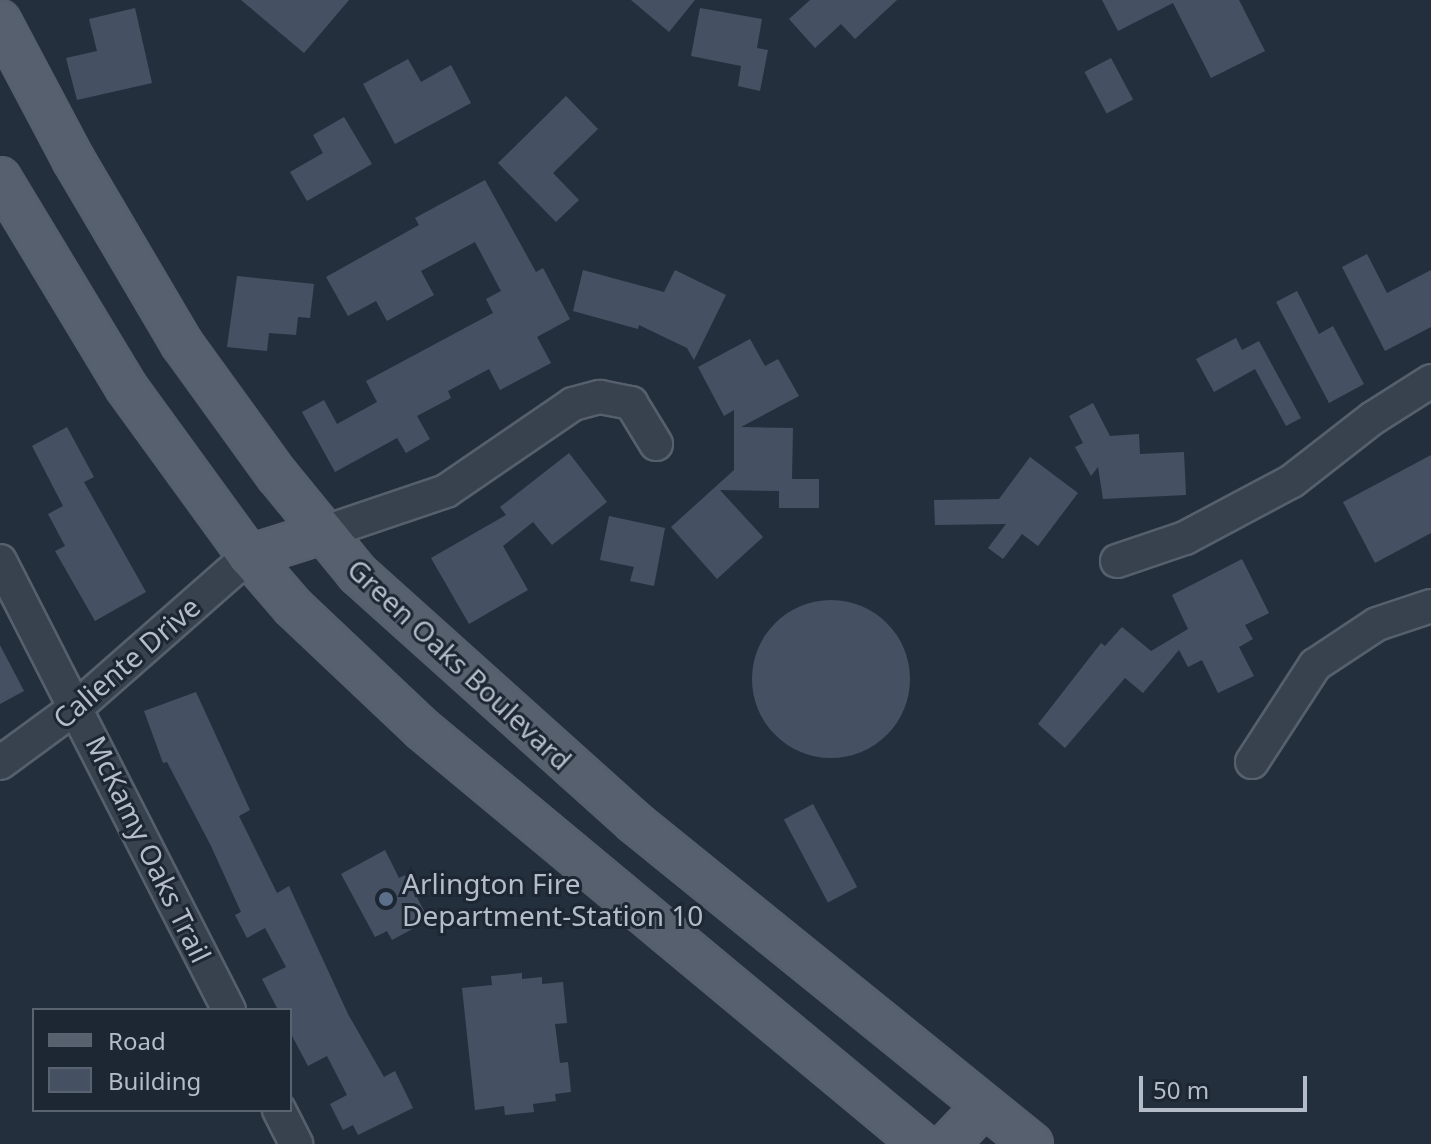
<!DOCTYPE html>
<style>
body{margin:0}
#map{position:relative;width:1431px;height:1144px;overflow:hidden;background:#242f3e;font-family:"Noto Sans",sans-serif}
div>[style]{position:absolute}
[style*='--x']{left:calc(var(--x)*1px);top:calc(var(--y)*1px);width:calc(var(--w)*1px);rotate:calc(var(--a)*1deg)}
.building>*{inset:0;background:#455162;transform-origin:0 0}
.round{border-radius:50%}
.roads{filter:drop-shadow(2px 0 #565f6c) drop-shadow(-2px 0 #565f6c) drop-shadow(0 2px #565f6c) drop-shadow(0 -2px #565f6c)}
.minor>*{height:32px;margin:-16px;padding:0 16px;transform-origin:16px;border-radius:16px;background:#38414e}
.major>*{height:40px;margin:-20px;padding:0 20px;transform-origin:20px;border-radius:20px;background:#56606e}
.dots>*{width:22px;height:22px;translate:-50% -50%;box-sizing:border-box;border:4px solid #1d2633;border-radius:50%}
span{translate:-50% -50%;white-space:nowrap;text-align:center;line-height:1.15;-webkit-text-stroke:6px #1d2633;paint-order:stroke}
.street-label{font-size:28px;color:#b4bcc9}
.poi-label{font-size:28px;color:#b4bcc9}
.left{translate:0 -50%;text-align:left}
.legend{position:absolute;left:32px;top:1008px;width:260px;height:104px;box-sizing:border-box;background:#1d2633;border:2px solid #59626f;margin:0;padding:10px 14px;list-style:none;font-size:24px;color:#b4bcc9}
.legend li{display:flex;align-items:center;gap:16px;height:40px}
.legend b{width:40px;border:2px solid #59626f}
.scale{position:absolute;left:1139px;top:1076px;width:168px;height:36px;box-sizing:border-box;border:4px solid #b4bcc9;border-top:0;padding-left:10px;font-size:24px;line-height:28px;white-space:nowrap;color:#b4bcc9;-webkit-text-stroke:6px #1d2633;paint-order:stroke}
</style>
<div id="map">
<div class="building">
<i style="clip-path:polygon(241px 0,349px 0,304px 53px)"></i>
<i style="clip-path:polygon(631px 0,695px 0,669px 32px)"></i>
<i style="clip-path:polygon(810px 0,897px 0,855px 39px,841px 24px,815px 48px,789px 19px)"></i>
<i style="clip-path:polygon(1102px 0,1239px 0,1265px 51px,1211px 78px,1173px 3px,1118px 31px)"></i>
<i style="clip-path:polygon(135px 8px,152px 83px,77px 100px,66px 58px,97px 51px,89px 19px)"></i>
<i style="clip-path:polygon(700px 8px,762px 19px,757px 48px,768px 50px,760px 91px,738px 86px,741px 66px,691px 56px)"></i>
<i style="left:1111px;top:58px;width:47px;height:30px;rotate:62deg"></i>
<i style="clip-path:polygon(408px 59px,421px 82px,451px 65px,471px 103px,395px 144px,363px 84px)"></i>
<i style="clip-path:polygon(566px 96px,598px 129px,553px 173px,579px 200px,556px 222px,498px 163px)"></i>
<i style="clip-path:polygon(344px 117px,372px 164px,307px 201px,290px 172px,323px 153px,313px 135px)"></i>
<i style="clip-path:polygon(485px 180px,536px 272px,543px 268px,570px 319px,537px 337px,551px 363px,500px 390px,489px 369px,448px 391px,451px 398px,417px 416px,430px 439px,406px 453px,397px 438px,335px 472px,302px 412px,324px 400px,337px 424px,377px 402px,366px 381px,493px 313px,486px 299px,501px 291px,475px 242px,421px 271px,434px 295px,387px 321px,376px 301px,348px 316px,326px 277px,419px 225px,415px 218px)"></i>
<i style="clip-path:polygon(1367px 254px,1387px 293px,1431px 270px,1431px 327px,1385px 351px,1342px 267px)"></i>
<i style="clip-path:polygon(583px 270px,664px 292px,675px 270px,726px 295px,694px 360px,687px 348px,639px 325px,638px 329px,573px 311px)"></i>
<i style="clip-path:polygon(237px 276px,314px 284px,310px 318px,298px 317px,296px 335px,269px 333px,267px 351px,227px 347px)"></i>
<i style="clip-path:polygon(1297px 291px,1319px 334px,1333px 326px,1364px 384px,1329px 403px,1276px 302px)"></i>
<i style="clip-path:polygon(1236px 338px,1242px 350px,1259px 341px,1301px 418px,1286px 426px,1255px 369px,1214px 392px,1196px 359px)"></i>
<i style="clip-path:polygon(750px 339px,765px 366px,778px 359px,799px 396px,741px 427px,793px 428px,792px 479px,819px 479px,819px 508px,779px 508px,779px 491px,720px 490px,763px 537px,717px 579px,671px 527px,734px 470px,734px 410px,724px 416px,698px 367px)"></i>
<i style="clip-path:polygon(1093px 403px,1110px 436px,1139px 434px,1140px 454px,1184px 452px,1186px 495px,1103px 499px,1098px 467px,1091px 476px,1075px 447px,1083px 443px,1069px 416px)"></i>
<i style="clip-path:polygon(67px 427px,94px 477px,84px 482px,146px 592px,95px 621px,55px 551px,65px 546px,48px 514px,63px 506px,32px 446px)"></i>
<i style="clip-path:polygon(569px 453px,607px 502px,552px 545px,533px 522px,503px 546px,528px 590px,469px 624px,431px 558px,506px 515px,500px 507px)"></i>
<i style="clip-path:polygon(1431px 455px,1431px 533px,1375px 563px,1343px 502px)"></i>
<i style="clip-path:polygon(1030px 457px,1078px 493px,1038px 546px,1022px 534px,1003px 559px,988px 548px,1006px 524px,935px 525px,934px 500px,999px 499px)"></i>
<i style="clip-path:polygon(609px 516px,665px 528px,654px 586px,630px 581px,634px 567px,600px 560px)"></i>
<i style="clip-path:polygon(1242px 559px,1269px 613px,1245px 625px,1253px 639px,1239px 647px,1254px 676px,1218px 693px,1202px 660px,1188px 667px,1179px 650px,1143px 693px,1125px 678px,1065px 748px,1038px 724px,1101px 643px,1105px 646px,1122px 627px,1151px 651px,1188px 629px,1172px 595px)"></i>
<i class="round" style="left:752px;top:600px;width:158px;height:158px"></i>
<i style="clip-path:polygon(0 645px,24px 691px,0 704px)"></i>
<i style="clip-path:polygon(196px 692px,250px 810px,239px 816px,277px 893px,289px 886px,348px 1014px,384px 1077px,395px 1071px,413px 1108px,358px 1135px,353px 1125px,343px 1130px,330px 1104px,347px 1095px,327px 1056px,308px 1066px,290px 1032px,290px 1010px,278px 1010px,262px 979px,286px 967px,265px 928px,247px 938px,235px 915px,241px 912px,211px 846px,167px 762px,163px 763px,144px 711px)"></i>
<i style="left:813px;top:804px;width:94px;height:33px;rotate:62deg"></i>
<i style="clip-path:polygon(385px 850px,399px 878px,405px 875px,429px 920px,392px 940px,387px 931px,375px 937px,341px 874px)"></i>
<i style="clip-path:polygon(522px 973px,522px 979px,542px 977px,542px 984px,563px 982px,567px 1023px,555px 1024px,560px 1063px,568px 1062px,571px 1092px,555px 1094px,556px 1101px,533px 1104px,534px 1112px,505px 1115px,504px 1106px,475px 1110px,462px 988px,492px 985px,491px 976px)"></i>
</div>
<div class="roads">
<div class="minor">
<i style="--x:322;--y:533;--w:131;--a:-18.7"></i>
<i style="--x:446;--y:491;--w:154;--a:-34.4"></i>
<i style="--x:573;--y:404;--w:28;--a:-15"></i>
<i style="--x:600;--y:397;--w:32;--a:11"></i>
<i style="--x:631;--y:403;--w:48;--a:58.6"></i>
<i style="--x:0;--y:561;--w:504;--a:62.98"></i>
<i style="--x:1117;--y:561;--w:72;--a:-18.7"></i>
<i style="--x:1185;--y:538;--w:121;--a:-28"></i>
<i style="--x:1292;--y:481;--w:103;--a:-37.9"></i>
<i style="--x:1373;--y:418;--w:69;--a:-32.5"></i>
<i style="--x:1252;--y:762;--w:116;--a:-57"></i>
<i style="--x:1315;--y:665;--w:74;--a:-33.5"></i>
<i style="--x:1377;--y:624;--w:57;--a:-18.4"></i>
<i style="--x:0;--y:763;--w:97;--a:-36.2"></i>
<i style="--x:78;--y:706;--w:227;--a:-41.3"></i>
<i style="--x:279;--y:1110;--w:38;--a:63"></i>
</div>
<div class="major">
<i style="--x:0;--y:21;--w:156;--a:62.1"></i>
<i style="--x:73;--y:159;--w:215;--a:59.5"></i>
<i style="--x:182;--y:344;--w:162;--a:54.1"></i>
<i style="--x:277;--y:475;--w:128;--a:50.7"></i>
<i style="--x:358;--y:574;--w:371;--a:41.9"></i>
<i style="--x:634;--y:822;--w:512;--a:38.97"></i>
<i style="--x:0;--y:178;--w:244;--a:58.9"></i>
<i style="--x:126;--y:387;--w:209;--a:54"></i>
<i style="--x:249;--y:556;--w:67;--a:49.2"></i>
<i style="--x:293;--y:607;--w:178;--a:43.4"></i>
<i style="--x:422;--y:729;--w:649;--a:39.75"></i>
<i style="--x:249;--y:556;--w:77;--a:-17.5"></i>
<i style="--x:948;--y:1144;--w:51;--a:-46.6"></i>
</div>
</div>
<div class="dots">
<i style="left:386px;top:899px;background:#5c6f8a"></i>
</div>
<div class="street-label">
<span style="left:126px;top:662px;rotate:-41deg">Caliente Drive</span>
<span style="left:460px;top:664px;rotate:43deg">Green Oaks Boulevard</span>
<span style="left:149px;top:849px;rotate:64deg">McKamy Oaks Trail</span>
</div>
<div class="poi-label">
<span class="left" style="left:402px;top:899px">Arlington Fire<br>Department-Station 10</span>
</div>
<ul class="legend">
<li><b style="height:10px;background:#56606e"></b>Road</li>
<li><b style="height:22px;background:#455162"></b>Building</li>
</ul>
<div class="scale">50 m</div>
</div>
